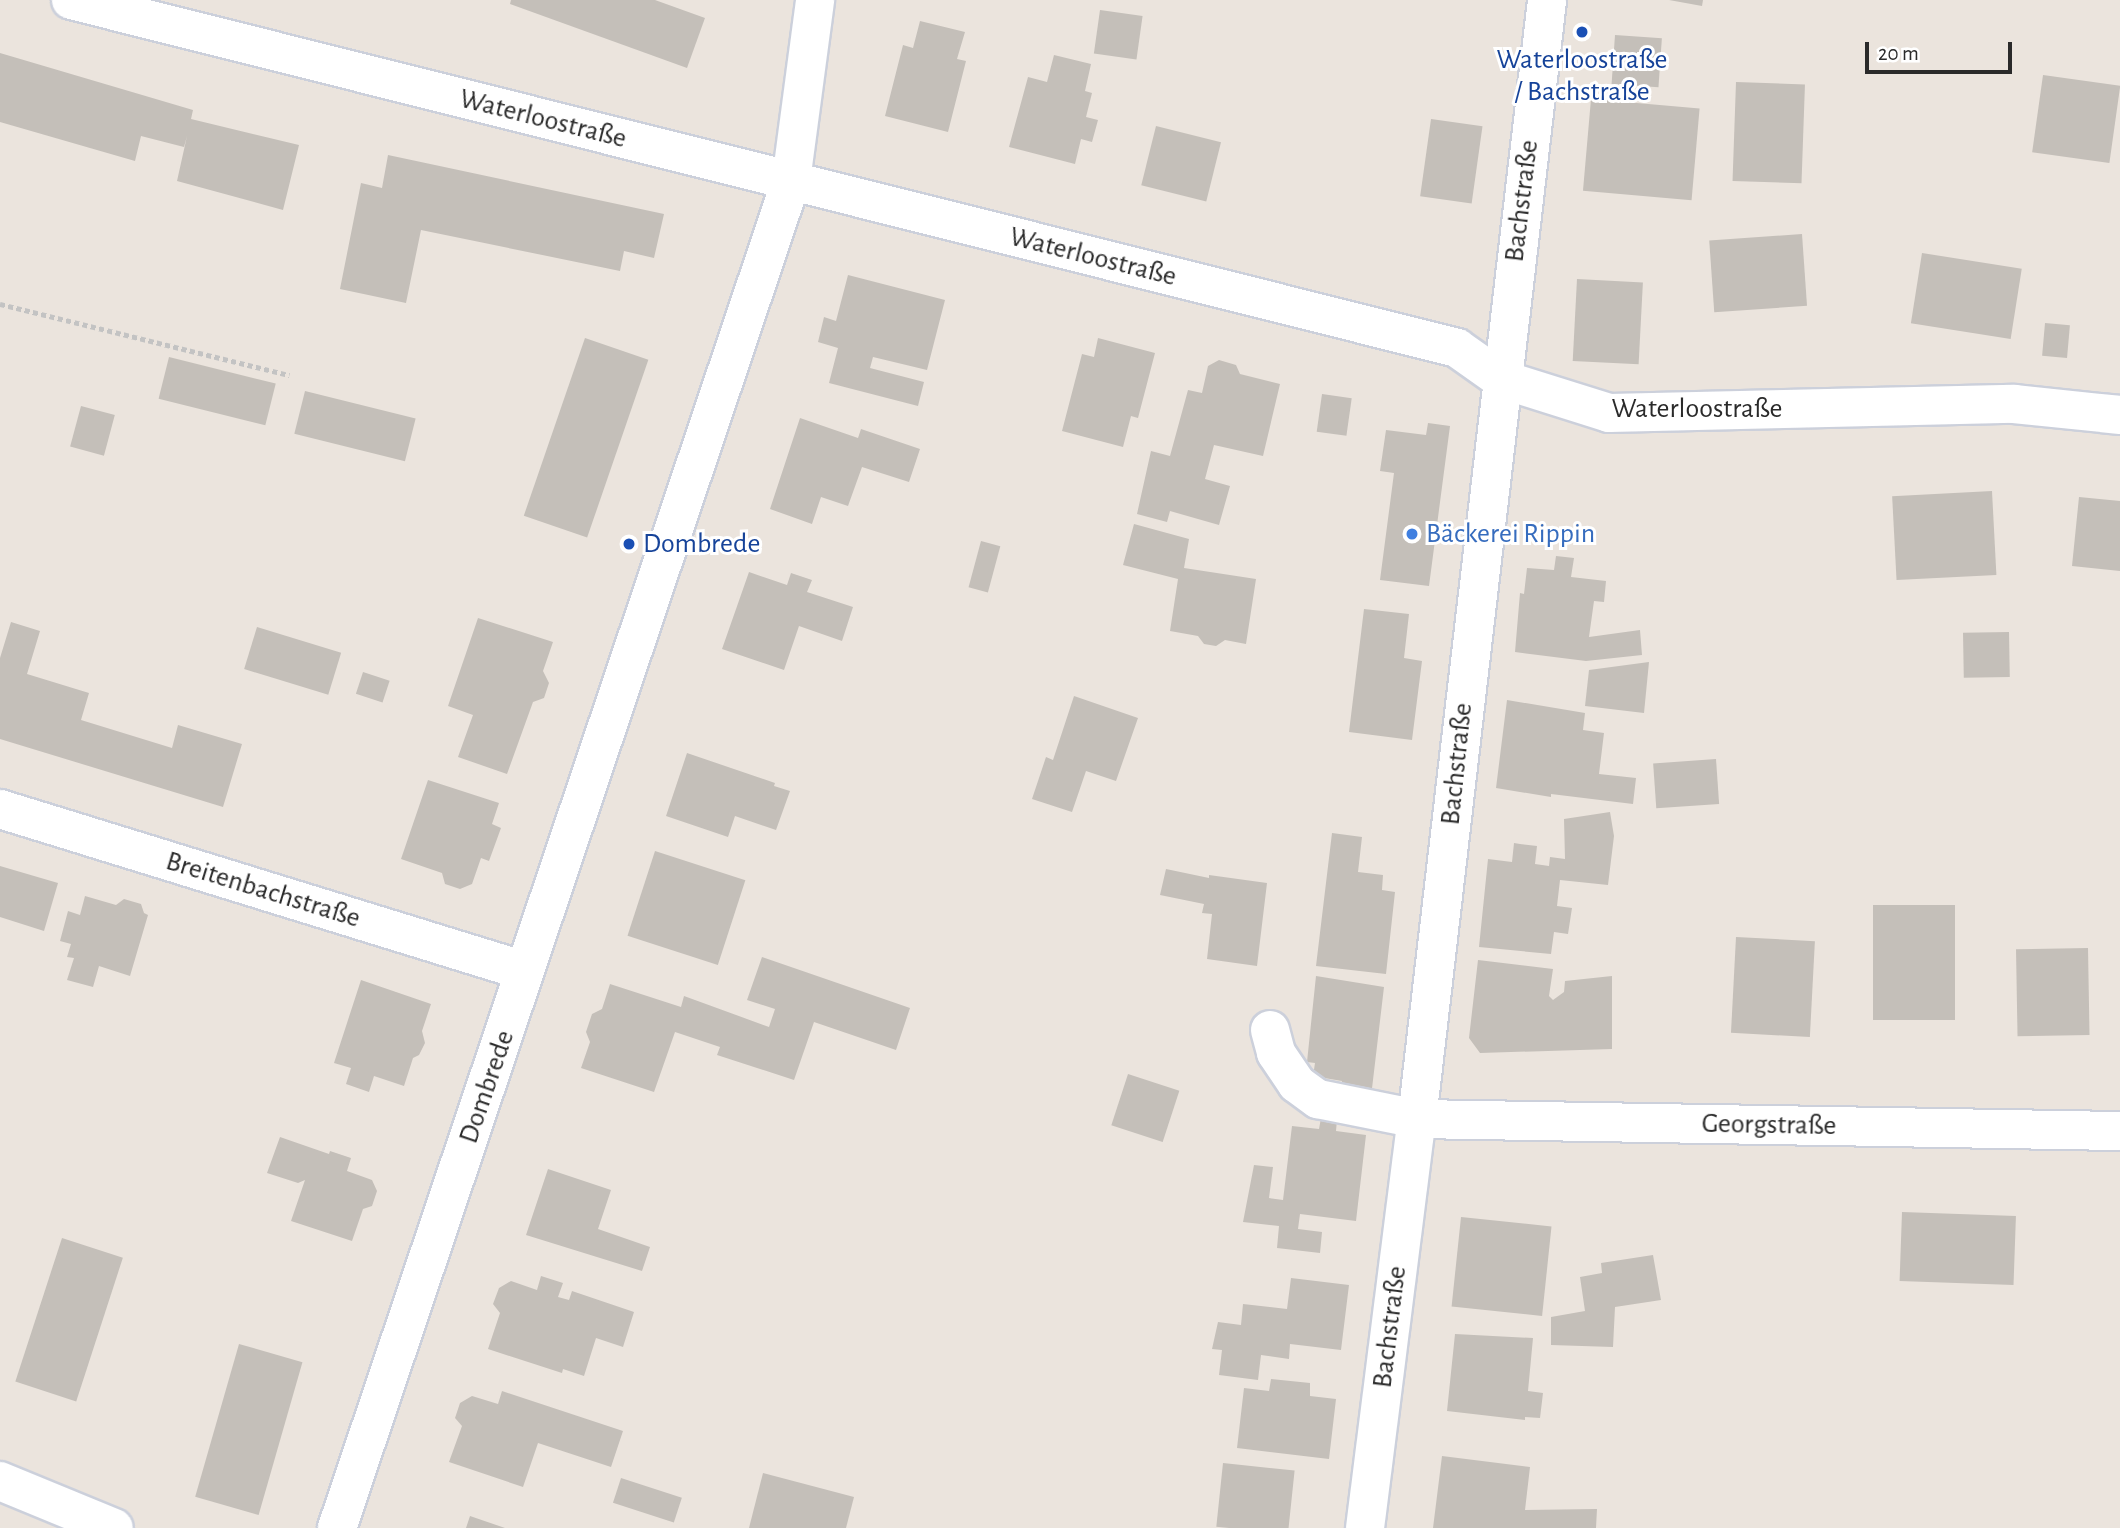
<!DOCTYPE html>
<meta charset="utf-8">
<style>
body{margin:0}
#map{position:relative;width:2120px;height:1528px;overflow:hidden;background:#ebe4dd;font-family:"Alegreya Sans",sans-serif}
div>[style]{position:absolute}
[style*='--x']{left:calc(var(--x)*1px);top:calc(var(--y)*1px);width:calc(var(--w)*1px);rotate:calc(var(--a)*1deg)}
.building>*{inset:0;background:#c4bfb9;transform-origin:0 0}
.path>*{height:4.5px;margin-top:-2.25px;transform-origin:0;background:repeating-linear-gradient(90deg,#c3c3c3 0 5px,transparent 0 8.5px)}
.roads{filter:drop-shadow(2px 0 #ccd0db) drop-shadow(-2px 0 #ccd0db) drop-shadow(0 2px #ccd0db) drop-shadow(0 -2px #ccd0db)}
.minor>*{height:38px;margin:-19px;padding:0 19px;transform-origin:19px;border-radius:19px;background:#fff}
.dots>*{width:19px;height:19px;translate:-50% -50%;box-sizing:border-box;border:4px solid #fff;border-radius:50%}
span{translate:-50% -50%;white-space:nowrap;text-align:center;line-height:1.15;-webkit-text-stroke:6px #fff;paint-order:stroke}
.transit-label{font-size:28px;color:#164399}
.left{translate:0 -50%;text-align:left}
.street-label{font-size:28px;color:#2a2a2a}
.shop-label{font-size:28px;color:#366cbe}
.scale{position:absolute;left:1865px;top:42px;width:147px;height:32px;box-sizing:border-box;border:4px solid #2a2a2a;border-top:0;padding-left:9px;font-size:21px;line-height:24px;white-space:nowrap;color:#2a2a2a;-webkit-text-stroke:5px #fff;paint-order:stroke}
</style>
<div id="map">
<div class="building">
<i style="clip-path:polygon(511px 0,655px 0,705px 18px,687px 68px,510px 4px)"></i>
<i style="clip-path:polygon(1669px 0,1703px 0,1702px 6px)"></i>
<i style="left:1100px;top:10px;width:43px;height:44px;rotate:8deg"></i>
<i style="clip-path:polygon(920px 21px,965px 32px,957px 59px,966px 61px,948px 132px,885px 116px,903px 45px,913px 48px)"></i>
<i style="left:1615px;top:35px;width:47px;height:49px;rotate:4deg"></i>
<i style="clip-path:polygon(0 53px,193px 110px,191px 119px,299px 145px,283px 210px,177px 181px,187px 136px,184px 147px,141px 136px,135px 161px,0 122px)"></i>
<i style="clip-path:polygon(1054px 55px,1091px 64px,1085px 91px,1092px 93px,1086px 117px,1098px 120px,1092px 142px,1081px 139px,1075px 164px,1009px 147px,1028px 77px,1047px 82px)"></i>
<i style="left:2043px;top:75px;width:78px;height:78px;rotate:8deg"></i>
<i style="left:1736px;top:82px;width:69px;height:99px;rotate:2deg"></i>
<i style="left:1591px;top:99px;width:109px;height:92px;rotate:5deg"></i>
<i style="left:1431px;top:119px;width:52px;height:78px;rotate:8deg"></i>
<i style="left:1156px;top:126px;width:67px;height:61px;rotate:14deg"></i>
<i style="clip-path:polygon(388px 155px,664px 214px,654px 258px,624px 251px,620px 271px,421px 230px,406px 303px,340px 289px,361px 183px,382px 188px)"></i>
<i style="left:1802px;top:234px;width:72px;height:93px;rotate:86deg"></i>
<i style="left:1922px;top:253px;width:101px;height:71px;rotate:9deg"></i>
<i style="clip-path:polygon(848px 275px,945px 300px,927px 370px,873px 357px,870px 368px,924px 382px,918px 406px,829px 383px,838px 348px,818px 342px,824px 317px,836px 321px)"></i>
<i style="left:1577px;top:279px;width:66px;height:82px;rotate:3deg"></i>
<i style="left:2045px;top:323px;width:25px;height:33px;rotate:5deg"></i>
<i style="left:585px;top:338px;width:67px;height:188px;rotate:19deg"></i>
<i style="clip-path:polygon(1098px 338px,1155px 353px,1138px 418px,1131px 416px,1123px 447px,1062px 431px,1082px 354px,1094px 357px)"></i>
<i style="left:169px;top:357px;width:110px;height:43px;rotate:14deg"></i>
<i style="clip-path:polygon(1219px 360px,1236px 365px,1240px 374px,1280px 384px,1263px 456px,1214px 445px,1205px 479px,1230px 486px,1219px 525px,1170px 511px,1167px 522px,1137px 514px,1151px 451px,1170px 456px,1188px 390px,1202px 393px,1208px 366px)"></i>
<i style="left:305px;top:391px;width:114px;height:44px;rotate:14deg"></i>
<i style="left:1322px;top:394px;width:30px;height:38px;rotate:8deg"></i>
<i style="left:81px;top:406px;width:35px;height:42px;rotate:15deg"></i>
<i style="clip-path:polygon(800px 418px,858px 438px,861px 429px,920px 449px,909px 482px,862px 467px,848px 506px,821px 497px,812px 524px,770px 509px)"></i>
<i style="clip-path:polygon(1428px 423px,1450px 426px,1429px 586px,1380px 580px,1394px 473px,1380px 471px,1386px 430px,1426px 435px)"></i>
<i style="left:1992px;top:491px;width:84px;height:100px;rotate:87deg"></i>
<i style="clip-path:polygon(2079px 497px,2120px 501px,2120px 571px,2072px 566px)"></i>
<i style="clip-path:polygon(1134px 524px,1189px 539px,1184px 568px,1256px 579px,1246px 644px,1225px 640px,1216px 646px,1204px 644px,1198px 636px,1170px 631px,1178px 579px,1123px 565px)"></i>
<i style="left:981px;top:541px;width:20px;height:48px;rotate:15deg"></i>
<i style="clip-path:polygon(1556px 556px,1574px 558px,1571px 577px,1606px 581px,1604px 602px,1594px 601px,1589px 637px,1640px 630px,1642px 655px,1586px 661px,1515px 652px,1520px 593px,1524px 594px,1527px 568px,1554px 570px)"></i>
<i style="clip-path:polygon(749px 572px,787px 585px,791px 573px,812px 580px,807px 592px,853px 607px,842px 641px,799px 626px,784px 670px,722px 649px)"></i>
<i style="clip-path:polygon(1364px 609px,1409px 614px,1404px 658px,1422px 661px,1412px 740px,1349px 732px)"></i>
<i style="clip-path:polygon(478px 618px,553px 642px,543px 671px,549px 683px,544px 698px,533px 702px,507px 774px,458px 757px,473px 715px,448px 706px)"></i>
<i style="clip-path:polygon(11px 622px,40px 631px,27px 674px,89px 693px,81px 720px,172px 748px,178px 725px,242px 744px,223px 807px,0 739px,0 658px)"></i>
<i style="left:257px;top:627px;width:88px;height:44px;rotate:17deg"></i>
<i style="left:2009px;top:632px;width:45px;height:46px;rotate:89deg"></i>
<i style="clip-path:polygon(1649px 662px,1644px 713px,1585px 706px,1589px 670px)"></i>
<i style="left:363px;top:672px;width:28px;height:23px;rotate:18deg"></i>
<i style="clip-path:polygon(1074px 696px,1138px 718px,1116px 781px,1086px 771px,1072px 812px,1032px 799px,1046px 757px,1053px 760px)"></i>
<i style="clip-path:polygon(1507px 700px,1585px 713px,1583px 730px,1604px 733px,1599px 774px,1636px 778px,1633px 804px,1551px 794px,1551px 797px,1496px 788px)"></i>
<i style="clip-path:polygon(687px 753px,775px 783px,774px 786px,790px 791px,776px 830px,735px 816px,728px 837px,666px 816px)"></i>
<i style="left:1716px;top:759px;width:45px;height:63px;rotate:86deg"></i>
<i style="clip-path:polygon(428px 780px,499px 803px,492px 824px,501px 828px,489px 861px,481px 858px,472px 884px,460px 889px,445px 884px,442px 873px,401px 859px)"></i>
<i style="clip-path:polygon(1610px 812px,1614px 836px,1608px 885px,1560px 880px,1557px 906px,1572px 908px,1568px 934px,1554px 932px,1551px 954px,1479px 947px,1488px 859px,1512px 862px,1514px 843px,1520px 844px,1537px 846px,1535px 864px,1549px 866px,1550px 857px,1565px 859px,1564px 819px)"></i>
<i style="clip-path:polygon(1332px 833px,1362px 837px,1358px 872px,1383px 875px,1382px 890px,1395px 892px,1386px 974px,1316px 966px)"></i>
<i style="left:655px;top:851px;width:95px;height:89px;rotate:18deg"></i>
<i style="clip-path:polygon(0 866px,58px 883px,44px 931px,0 917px)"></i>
<i style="clip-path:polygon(1166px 869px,1209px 878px,1209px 875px,1267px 883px,1257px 966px,1207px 959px,1212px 914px,1202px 913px,1204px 904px,1160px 895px)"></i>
<i style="clip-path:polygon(85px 896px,116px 905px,124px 899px,141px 904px,144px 913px,148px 915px,130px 976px,99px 966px,93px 987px,67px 980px,74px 958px,67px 957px,71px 944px,60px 941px,68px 911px,80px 915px)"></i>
<i style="left:1873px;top:905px;width:82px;height:115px"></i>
<i style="left:1736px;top:937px;width:79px;height:96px;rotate:3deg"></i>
<i style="left:2088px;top:948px;width:87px;height:72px;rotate:89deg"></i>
<i style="clip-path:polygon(762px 957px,910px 1008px,896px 1050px,814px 1022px,794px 1080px,717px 1055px,720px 1047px,675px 1032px,654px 1092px,581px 1068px,590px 1042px,586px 1032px,592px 1014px,602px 1009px,610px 984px,681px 1007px,684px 996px,769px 1027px,775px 1009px,747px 1000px)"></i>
<i style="clip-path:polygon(1478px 960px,1553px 969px,1549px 996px,1553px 1000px,1564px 992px,1565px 981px,1612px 976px,1612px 1049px,1480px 1053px,1469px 1038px)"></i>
<i style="clip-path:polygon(1316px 976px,1384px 987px,1371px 1097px,1341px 1093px,1342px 1081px,1313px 1076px,1315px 1063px,1307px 1062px)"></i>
<i style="clip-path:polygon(361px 980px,431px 1004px,422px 1031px,425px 1043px,419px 1055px,413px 1058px,404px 1086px,374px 1076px,369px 1092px,346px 1084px,351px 1068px,334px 1063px)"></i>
<i style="left:1128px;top:1074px;width:54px;height:54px;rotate:18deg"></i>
<i style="clip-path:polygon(1321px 1118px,1337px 1120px,1336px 1131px,1366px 1135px,1356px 1221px,1300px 1214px,1298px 1229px,1322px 1232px,1320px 1253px,1277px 1248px,1279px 1226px,1243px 1222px,1254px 1165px,1273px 1167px,1269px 1198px,1283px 1200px,1292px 1126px,1319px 1129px)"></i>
<i style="clip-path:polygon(280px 1137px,329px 1154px,330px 1151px,351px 1158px,347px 1171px,372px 1180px,377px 1191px,372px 1206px,363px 1209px,352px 1241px,291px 1221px,305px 1180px,298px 1183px,267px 1173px)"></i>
<i style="clip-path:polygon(548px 1169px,611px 1190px,598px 1229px,650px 1247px,642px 1271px,526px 1235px)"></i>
<i style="left:1902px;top:1212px;width:114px;height:69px;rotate:2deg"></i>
<i style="left:1461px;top:1217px;width:91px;height:90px;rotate:6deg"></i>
<i style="left:62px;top:1238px;width:64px;height:151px;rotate:18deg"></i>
<i style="clip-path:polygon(1653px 1255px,1661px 1300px,1615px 1307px,1613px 1347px,1551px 1345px,1551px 1317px,1585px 1311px,1580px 1277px,1602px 1273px,1601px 1263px)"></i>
<i style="clip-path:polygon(541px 1276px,563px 1283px,558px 1297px,569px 1300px,572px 1291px,634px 1312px,623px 1347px,596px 1338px,584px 1376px,563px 1369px,562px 1373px,488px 1349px,500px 1313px,493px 1304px,499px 1288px,511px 1281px,537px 1290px)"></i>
<i style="clip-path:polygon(1291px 1278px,1349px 1285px,1341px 1350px,1290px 1344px,1289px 1359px,1261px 1355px,1258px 1380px,1219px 1375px,1222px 1350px,1212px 1349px,1218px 1322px,1241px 1325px,1243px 1304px,1287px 1309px)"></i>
<i style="clip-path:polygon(1455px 1334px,1533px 1338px,1528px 1391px,1543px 1393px,1540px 1418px,1525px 1417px,1525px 1420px,1447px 1411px)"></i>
<i style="left:239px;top:1344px;width:66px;height:159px;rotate:16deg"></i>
<i style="clip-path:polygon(1271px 1379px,1310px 1383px,1310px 1396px,1336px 1399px,1329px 1459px,1237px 1448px,1244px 1388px,1269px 1391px)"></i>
<i style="clip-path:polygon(502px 1391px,623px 1431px,611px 1467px,538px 1443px,523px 1487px,449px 1462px,462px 1426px,455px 1418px,460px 1403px,472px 1396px,498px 1404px)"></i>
<i style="clip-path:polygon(1442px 1456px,1530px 1467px,1525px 1510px,1597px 1509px,1596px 1528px,1433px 1528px)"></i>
<i style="left:1223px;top:1463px;width:72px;height:64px;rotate:6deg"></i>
<i style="clip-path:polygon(763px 1473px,854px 1497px,846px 1528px,749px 1528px)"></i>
<i style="left:621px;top:1478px;width:64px;height:26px;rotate:18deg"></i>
<i style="clip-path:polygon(470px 1516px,505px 1528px,466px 1528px)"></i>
</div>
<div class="path">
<i style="--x:0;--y:304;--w:298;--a:13.8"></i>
</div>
<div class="roads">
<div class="minor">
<i style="--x:71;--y:0;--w:1429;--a:14.09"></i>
<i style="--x:1457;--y:348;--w:54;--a:35.2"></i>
<i style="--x:1501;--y:379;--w:113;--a:17.5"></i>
<i style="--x:1609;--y:413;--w:405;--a:-1.3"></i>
<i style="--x:2014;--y:404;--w:107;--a:5.9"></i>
<i style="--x:0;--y:809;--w:549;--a:17.15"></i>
<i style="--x:1270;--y:1030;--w:24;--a:75"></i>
<i style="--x:1276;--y:1053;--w:37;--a:56"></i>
<i style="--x:1297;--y:1084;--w:26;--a:36"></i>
<i style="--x:1318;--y:1099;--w:101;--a:11.4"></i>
<i style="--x:1417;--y:1119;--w:703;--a:0.98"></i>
<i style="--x:0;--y:1481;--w:123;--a:22.4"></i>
<i style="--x:337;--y:1528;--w:1421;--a:-71.37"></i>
<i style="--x:791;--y:181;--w:183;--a:-82.4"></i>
<i style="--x:1365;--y:1528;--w:412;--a:-82.8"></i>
<i style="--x:1417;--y:1119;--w:1127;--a:-83.37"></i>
</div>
</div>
<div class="dots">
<i style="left:1582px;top:32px;background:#1a4fb4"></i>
<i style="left:1412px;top:534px;background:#3f7fe0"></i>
<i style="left:629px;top:544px;background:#1a4fb4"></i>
</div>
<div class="transit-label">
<span style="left:1582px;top:76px">Waterloostraße<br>/ Bachstraße</span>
<span class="left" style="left:643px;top:544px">Dombrede</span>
</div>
<div class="street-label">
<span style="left:543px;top:119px;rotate:14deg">Waterloostraße</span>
<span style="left:1522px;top:201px;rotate:-83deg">Bachstraße</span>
<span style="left:1093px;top:257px;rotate:14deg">Waterloostraße</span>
<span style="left:1697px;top:409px">Waterloostraße</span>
<span style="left:1457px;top:764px;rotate:-84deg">Bachstraße</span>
<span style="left:263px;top:890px;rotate:17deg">Breitenbachstraße</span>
<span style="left:487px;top:1087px;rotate:-71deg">Dombrede</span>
<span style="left:1769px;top:1125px;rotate:1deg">Georgstraße</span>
<span style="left:1390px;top:1327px;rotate:-83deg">Bachstraße</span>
</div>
<div class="shop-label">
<span class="left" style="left:1426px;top:534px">Bäckerei Rippin</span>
</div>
<div class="scale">20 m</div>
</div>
